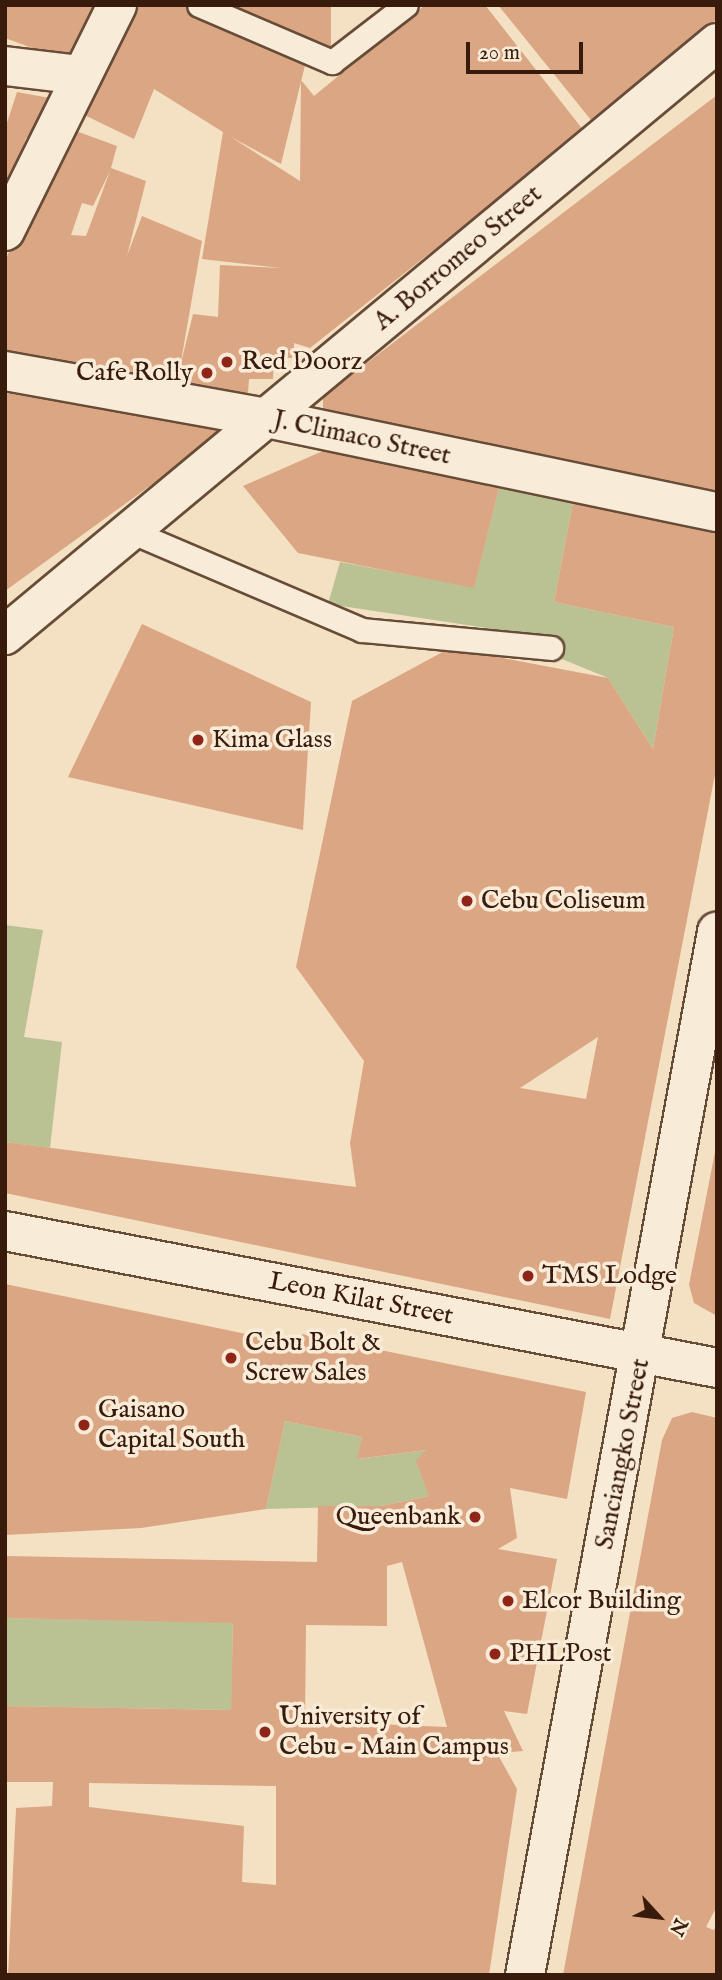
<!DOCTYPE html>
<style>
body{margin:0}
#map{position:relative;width:722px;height:1980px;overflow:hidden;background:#f4e0c2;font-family:"IM FELL English",serif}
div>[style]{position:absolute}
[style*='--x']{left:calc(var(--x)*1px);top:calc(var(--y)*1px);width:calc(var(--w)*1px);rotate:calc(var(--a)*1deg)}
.green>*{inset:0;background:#bac294;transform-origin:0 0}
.building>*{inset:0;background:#dba683}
.roads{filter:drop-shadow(2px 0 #674c38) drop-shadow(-2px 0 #674c38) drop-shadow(0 2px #674c38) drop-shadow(0 -2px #674c38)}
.lane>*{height:23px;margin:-11.5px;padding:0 11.5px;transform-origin:11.5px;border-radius:11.5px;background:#f8ebd7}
.street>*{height:38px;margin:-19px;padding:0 19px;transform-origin:19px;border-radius:19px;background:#f8ebd7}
.secondary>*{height:38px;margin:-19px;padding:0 19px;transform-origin:19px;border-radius:19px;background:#f8ebd7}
.dots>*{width:19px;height:19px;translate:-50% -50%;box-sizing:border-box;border:4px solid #f8ebd7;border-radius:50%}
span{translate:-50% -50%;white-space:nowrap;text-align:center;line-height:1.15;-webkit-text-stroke:7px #f8ebd7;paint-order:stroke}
.street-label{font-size:26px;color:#381b0a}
.poi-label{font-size:26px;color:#381b0a}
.left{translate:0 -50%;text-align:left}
.right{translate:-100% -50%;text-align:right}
.frame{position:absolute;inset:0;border:7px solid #381b0a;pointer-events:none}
.north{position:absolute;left:624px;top:1882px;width:70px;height:70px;-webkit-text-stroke:5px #f8ebd7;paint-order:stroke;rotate:117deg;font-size:19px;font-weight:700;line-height:28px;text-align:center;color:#381b0a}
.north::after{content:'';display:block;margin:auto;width:24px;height:32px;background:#381b0a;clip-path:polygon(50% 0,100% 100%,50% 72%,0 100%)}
.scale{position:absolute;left:466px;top:42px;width:117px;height:32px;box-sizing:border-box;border:4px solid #381b0a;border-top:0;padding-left:9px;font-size:21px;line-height:24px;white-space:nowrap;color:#381b0a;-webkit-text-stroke:5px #f8ebd7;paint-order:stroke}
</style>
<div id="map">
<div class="green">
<i style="clip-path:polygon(499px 488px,574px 497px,554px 602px,674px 627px,653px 749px,608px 678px,487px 628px,328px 604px,340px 562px,474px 587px)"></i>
<i style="clip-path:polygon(5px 925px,43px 930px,24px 1037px,62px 1042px,50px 1148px,5px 1142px)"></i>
<i style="clip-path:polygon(285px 1421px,362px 1437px,358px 1459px,426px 1450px,429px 1496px,381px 1506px,266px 1509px)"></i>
<i style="left:5px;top:1618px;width:228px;height:88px;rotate:1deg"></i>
</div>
<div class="building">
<i style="clip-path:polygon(5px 5px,105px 5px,76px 64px,5px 38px)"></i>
<i style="clip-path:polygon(evenodd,124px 5px,188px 5px,307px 57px,281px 164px,231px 137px,300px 181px,301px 80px,314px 96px,425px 5px,485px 5px,584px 131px,310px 348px,294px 343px,294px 358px,274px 358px,273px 379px,249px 379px,248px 393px,176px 387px,91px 367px,5px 354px,5px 261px,65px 127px,117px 146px,111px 168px,146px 181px,127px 256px,142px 216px,202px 241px,180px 367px,193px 314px,218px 317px,220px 265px,281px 268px,202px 259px,223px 132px,154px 89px,134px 139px,74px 110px,124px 5px,110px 171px,86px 236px,71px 235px,82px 203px,93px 206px,110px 171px)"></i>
<i style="clip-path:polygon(224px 5px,331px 5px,331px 48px)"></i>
<i style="clip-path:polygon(498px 5px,717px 5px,717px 19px,595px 125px)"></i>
<i style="clip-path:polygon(17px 92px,55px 99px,37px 141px,26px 138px,6px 201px,5px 129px)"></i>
<i style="clip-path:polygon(717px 95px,717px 494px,340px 417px,323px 409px,323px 398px,334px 388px)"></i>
<i style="clip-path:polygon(5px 393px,175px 420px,217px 430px,209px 443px,5px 591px)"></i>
<i style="clip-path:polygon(325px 450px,499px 488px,474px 588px,298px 553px,243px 486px)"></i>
<i style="clip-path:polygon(evenodd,574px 497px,717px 524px,717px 764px,610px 1319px,5px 1193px,5px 1142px,356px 1187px,350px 1143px,364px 1061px,296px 967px,352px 701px,450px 648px,608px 678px,653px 749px,674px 627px,554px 602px,574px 497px,598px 1037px,586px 1099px,520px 1088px,598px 1037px)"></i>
<i style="clip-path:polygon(142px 624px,311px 702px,303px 830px,68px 777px)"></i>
<i style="clip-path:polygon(715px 1152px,717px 1152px,717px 1316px,694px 1303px,689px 1285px)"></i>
<i style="clip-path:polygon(evenodd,5px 1284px,300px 1345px,302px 1334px,586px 1392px,567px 1499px,510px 1488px,517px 1538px,498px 1549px,557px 1559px,527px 1714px,504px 1711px,523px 1751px,497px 1753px,517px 1789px,489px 1975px,8px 1975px,16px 1808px,52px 1806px,53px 1782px,5px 1782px,5px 1706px,231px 1710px,233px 1623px,5px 1618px,5px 1556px,317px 1562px,318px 1506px,381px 1506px,429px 1496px,416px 1461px,426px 1450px,357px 1459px,362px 1437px,285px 1421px,266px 1509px,141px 1528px,5px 1535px,5px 1284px,402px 1562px,447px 1727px,305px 1721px,306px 1625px,387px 1626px,387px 1566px,402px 1562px,5px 1284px,89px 1783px,276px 1786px,276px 1885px,242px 1882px,244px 1826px,89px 1807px,89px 1783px)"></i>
<i style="clip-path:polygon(692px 1412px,717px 1418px,717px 1906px,706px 1927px,714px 1930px,717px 1923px,717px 1975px,563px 1975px,662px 1440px,672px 1418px)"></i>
</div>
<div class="roads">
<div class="lane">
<i style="--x:199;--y:5;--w:145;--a:23.2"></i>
<i style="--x:332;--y:62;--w:93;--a:-37.6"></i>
<i style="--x:130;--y:531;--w:252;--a:23.1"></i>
<i style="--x:362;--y:630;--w:190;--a:5.4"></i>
</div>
<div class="street">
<i style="--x:5;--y:66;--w:76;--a:6.8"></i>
<i style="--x:5;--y:231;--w:252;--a:-63.6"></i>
<i style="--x:5;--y:371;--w:265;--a:10.2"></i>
<i style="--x:266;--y:418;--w:461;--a:11.8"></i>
</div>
<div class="secondary">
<i style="--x:5;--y:635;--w:926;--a:-39.74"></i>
<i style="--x:5;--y:1231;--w:725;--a:10.89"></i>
<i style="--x:525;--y:1975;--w:1061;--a:-79.57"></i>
</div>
</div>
<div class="dots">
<i style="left:227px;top:362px;background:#8f2418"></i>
<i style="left:207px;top:373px;background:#8f2418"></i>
<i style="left:198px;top:740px;background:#8f2418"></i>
<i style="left:467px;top:901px;background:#8f2418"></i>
<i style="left:528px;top:1276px;background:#8f2418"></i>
<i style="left:231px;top:1358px;background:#8f2418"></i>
<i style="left:84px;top:1425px;background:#8f2418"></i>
<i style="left:475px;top:1517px;background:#8f2418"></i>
<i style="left:508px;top:1601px;background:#8f2418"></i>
<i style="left:495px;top:1654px;background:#8f2418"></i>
<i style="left:265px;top:1732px;background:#8f2418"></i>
</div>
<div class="street-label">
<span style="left:458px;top:258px;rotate:-40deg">A. Borromeo Street</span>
<span style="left:362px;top:438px;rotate:12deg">J. Climaco Street</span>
<span style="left:361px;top:1299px;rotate:11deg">Leon Kilat Street</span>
<span style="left:623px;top:1454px;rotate:-79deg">Sanciangko Street</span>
</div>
<div class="poi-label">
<span class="left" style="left:241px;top:362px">Red Doorz</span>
<span class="right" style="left:193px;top:373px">Cafe Rolly</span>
<span class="left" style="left:212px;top:740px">Kima Glass</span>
<span class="left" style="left:481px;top:901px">Cebu Coliseum</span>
<span class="left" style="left:542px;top:1276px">TMS Lodge</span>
<span class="left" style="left:245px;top:1358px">Cebu Bolt &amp;<br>Screw Sales</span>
<span class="left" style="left:98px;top:1425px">Gaisano<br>Capital South</span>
<span class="right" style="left:461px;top:1517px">Queenbank</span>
<span class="left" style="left:522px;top:1601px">Elcor Building</span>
<span class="left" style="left:509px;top:1654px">PHLPost</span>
<span class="left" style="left:279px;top:1732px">University of<br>Cebu - Main Campus</span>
</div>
<div class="frame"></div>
<div class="north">N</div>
<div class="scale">20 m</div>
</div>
